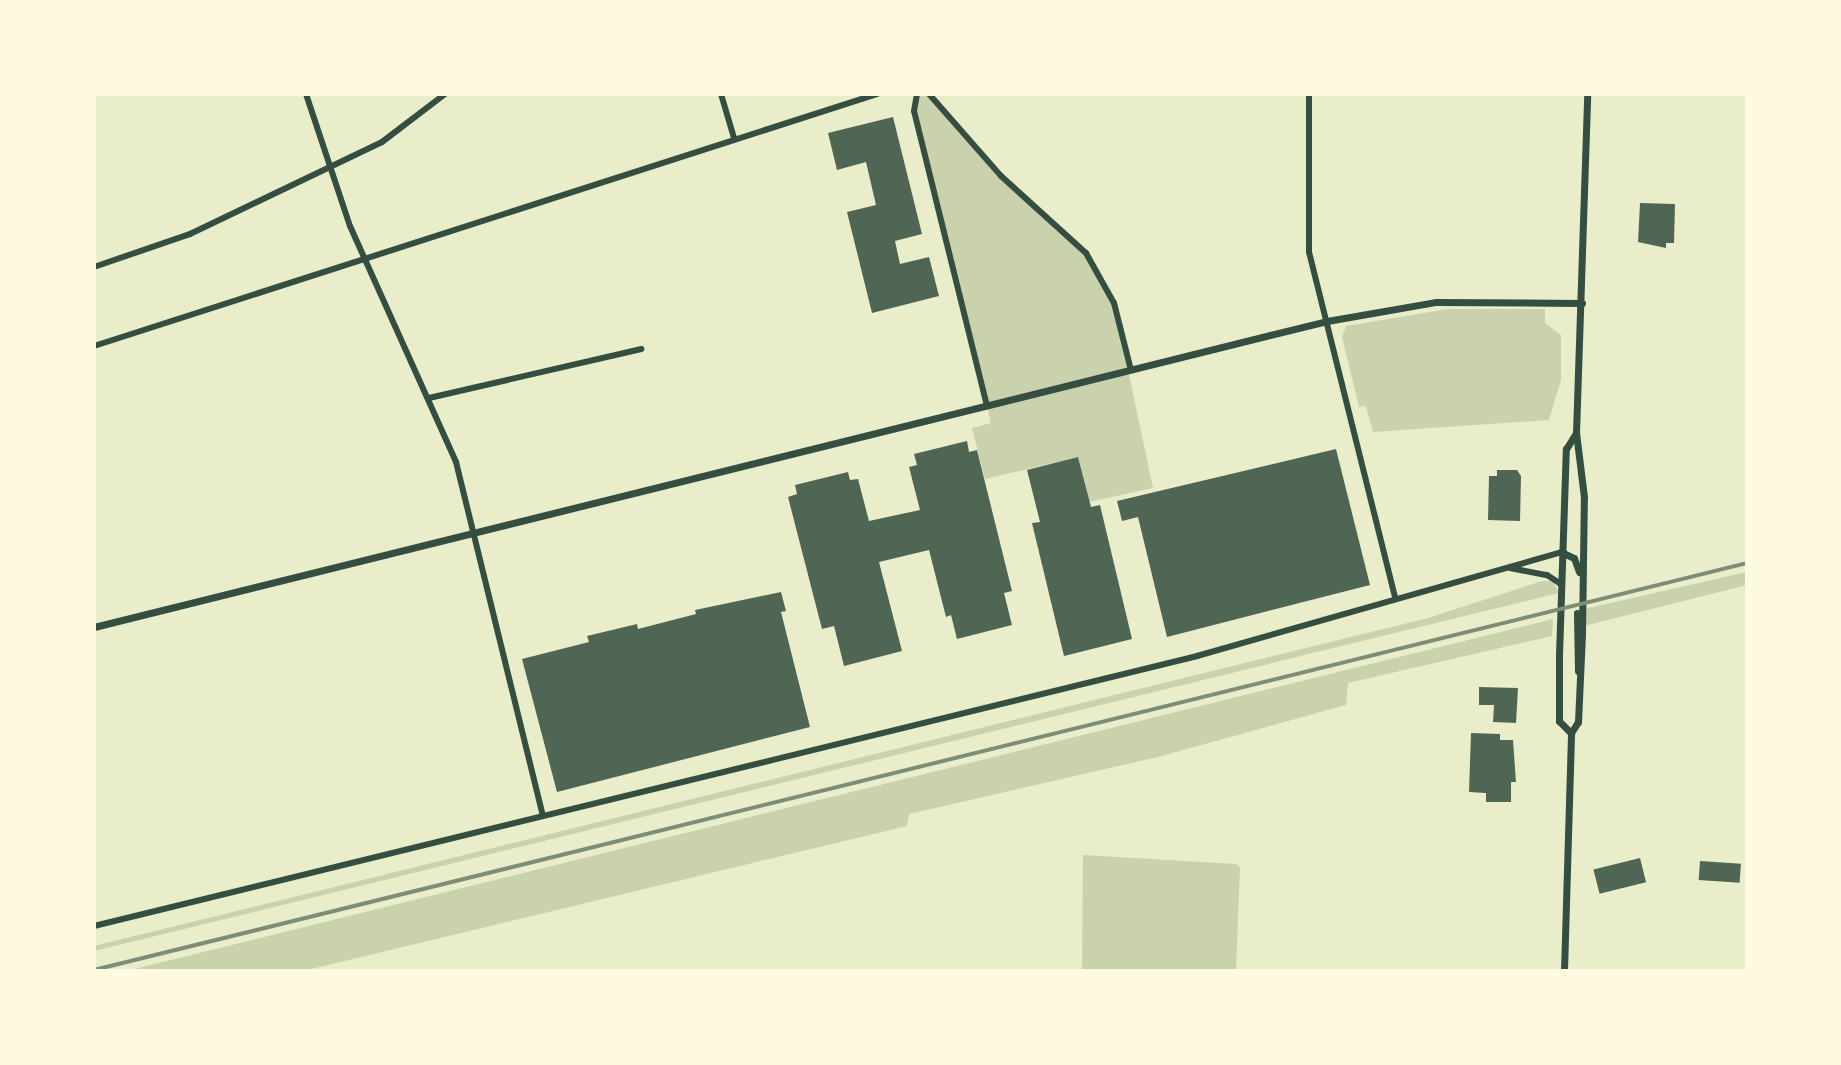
<!DOCTYPE html>
<style>
body{margin:0}
#map{position:relative;width:1841px;height:1065px;overflow:hidden;background:#e9edc9;font-family:"Varela Round",sans-serif}
div>[style]{position:absolute}
[style*='--x']{left:calc(var(--x)*1px);top:calc(var(--y)*1px);width:calc(var(--w)*1px);rotate:calc(var(--a)*1deg)}
.green>*{inset:0;background:#cad2ad}
.building>*{inset:0;background:#4f6655;transform-origin:0 0}
.minor>*{height:6px;margin:-3px;padding:0 3px;transform-origin:3px;border-radius:3px;background:#344e41}
.tertiary>*{height:7px;margin:-3.5px;padding:0 3.5px;transform-origin:3.5px;border-radius:3.5px;background:#344e41}
.rail>*{height:4px;margin:-2px;padding:0 2px;transform-origin:2px;border-radius:2px;background:#7c8e77}
span{translate:-50% -50%;white-space:nowrap;text-align:center;line-height:1.15;-webkit-text-stroke:8px #fefae0;paint-order:stroke}
.frame{position:absolute;inset:0;border:96px solid #fefae0;pointer-events:none}
</style>
<div id="map">
<div class="green">
<i style="clip-path:polygon(917px 94px,929px 94px,1001px 176px,1086px 253px,1114px 303px,1153px 488px,1089px 502px,1078px 457px,985px 479px,972px 428px,991px 423px,914px 111px)"></i>
<i style="clip-path:polygon(1448px 309px,1545px 309px,1545px 323px,1561px 335px,1561px 380px,1549px 420px,1373px 432px,1366px 406px,1359px 407px,1342px 337px,1346px 326px)"></i>
<i style="clip-path:polygon(1747px 572px,1747px 585px,1584px 626px,1584px 609px)"></i>
<i style="clip-path:polygon(1542px 581px,1553px 581px,1559px 593px,94px 951px,94px 946px,1428px 618px)"></i>
<i style="clip-path:polygon(1553px 619px,1552px 636px,1348px 683px,1346px 705px,1158px 757px,909px 814px,907px 826px,303px 971px,126px 971px)"></i>
<i style="clip-path:polygon(1083px 855px,1236px 864px,1240px 867px,1236px 971px,1082px 971px)"></i>
</div>
<div class="building">
<i style="clip-path:polygon(893px 117px,922px 234px,895px 241px,900px 264px,929px 257px,939px 296px,872px 313px,847px 212px,876px 205px,866px 162px,837px 170px,828px 133px)"></i>
<i style="clip-path:polygon(1640px 203px,1675px 204px,1674px 243px,1666px 243px,1666px 248px,1638px 242px)"></i>
<i style="clip-path:polygon(967px 441px,969px 452px,977px 450px,1012px 591px,1004px 593px,1012px 625px,957px 639px,951px 615px,946px 617px,929px 550px,879px 562px,902px 651px,844px 666px,834px 626px,822px 629px,788px 497px,797px 494px,795px 485px,848px 472px,850px 480px,858px 479px,869px 521px,920px 510px,909px 467px,917px 465px,914px 454px)"></i>
<i style="clip-path:polygon(1336px 449px,1370px 585px,1167px 637px,1138px 517px,1122px 521px,1117px 501px)"></i>
<i style="clip-path:polygon(1078px 457px,1091px 507px,1100px 505px,1132px 639px,1064px 656px,1032px 523px,1040px 522px,1027px 470px)"></i>
<i style="clip-path:polygon(1497px 470px,1517px 470px,1521px 476px,1520px 521px,1488px 520px,1489px 476px,1497px 476px)"></i>
<i style="clip-path:polygon(781px 592px,786px 611px,781px 612px,810px 727px,557px 792px,522px 659px,589px 642px,587px 636px,637px 624px,638px 629px,696px 614px,695px 610px)"></i>
<i style="clip-path:polygon(1479px 687px,1518px 688px,1516px 723px,1493px 722px,1494px 705px,1479px 705px)"></i>
<i style="clip-path:polygon(1471px 733px,1500px 734px,1500px 740px,1513px 740px,1516px 782px,1511px 782px,1511px 802px,1486px 802px,1486px 793px,1469px 792px)"></i>
<i style="left:1640px;top:858px;width:25px;height:48px;rotate:76deg"></i>
<i style="left:1700px;top:861px;width:41px;height:19px;rotate:4deg"></i>
</div>
<div class="minor">
<i style="--x:306;--y:94;--w:139;--a:71.6"></i>
<i style="--x:350;--y:226;--w:259;--a:65.8"></i>
<i style="--x:456;--y:462;--w:364;--a:76.2"></i>
<i style="--x:721;--y:94;--w:46;--a:73.5"></i>
<i style="--x:917;--y:94;--w:17;--a:100"></i>
<i style="--x:914;--y:111;--w:303;--a:76.1"></i>
<i style="--x:929;--y:94;--w:109;--a:48.7"></i>
<i style="--x:1001;--y:176;--w:115;--a:42.2"></i>
<i style="--x:1086;--y:253;--w:57;--a:60.8"></i>
<i style="--x:1114;--y:303;--w:69;--a:75.8"></i>
<i style="--x:1309;--y:94;--w:158;--a:90"></i>
<i style="--x:1309;--y:252;--w:357;--a:76"></i>
<i style="--x:94;--y:267;--w:102;--a:-19"></i>
<i style="--x:190;--y:234;--w:213;--a:-25.6"></i>
<i style="--x:382;--y:142;--w:79;--a:-37.3"></i>
<i style="--x:94;--y:346;--w:823;--a:-17.84"></i>
<i style="--x:429;--y:398;--w:218;--a:-13"></i>
<i style="--x:1510;--y:568;--w:38;--a:11"></i>
<i style="--x:1547;--y:575;--w:17;--a:33"></i>
<i style="--x:94;--y:926;--w:1136;--a:-13.75"></i>
<i style="--x:1197;--y:656;--w:379;--a:-15.9"></i>
</div>
<div class="tertiary">
<i style="--x:1561;--y:552;--w:14;--a:25"></i>
<i style="--x:1574;--y:558;--w:15;--a:70"></i>
<i style="--x:1577;--y:613;--w:58;--a:89"></i>
<i style="--x:94;--y:627;--w:1270;--a:-13.94"></i>
<i style="--x:1327;--y:321;--w:111;--a:-9.9"></i>
<i style="--x:1436;--y:302;--w:146;--a:0.4"></i>
<i style="--x:1571;--y:733;--w:17;--a:-135"></i>
<i style="--x:1559;--y:721;--w:66;--a:-90"></i>
<i style="--x:1559;--y:655;--w:206;--a:-88.1"></i>
<i style="--x:1566;--y:449;--w:19;--a:-58"></i>
<i style="--x:1564;--y:971;--w:238;--a:-88.3"></i>
<i style="--x:1571;--y:733;--w:13;--a:-58"></i>
<i style="--x:1578;--y:722;--w:89;--a:-87.4"></i>
<i style="--x:1582;--y:633;--w:136;--a:-89.2"></i>
<i style="--x:1584;--y:497;--w:64;--a:-97.1"></i>
<i style="--x:1576;--y:433;--w:339;--a:-88.1"></i>
</div>
<div class="rail">
<i style="--x:94;--y:970;--w:1702;--a:-13.83"></i>
</div>
<div class="frame"></div>
</div>
